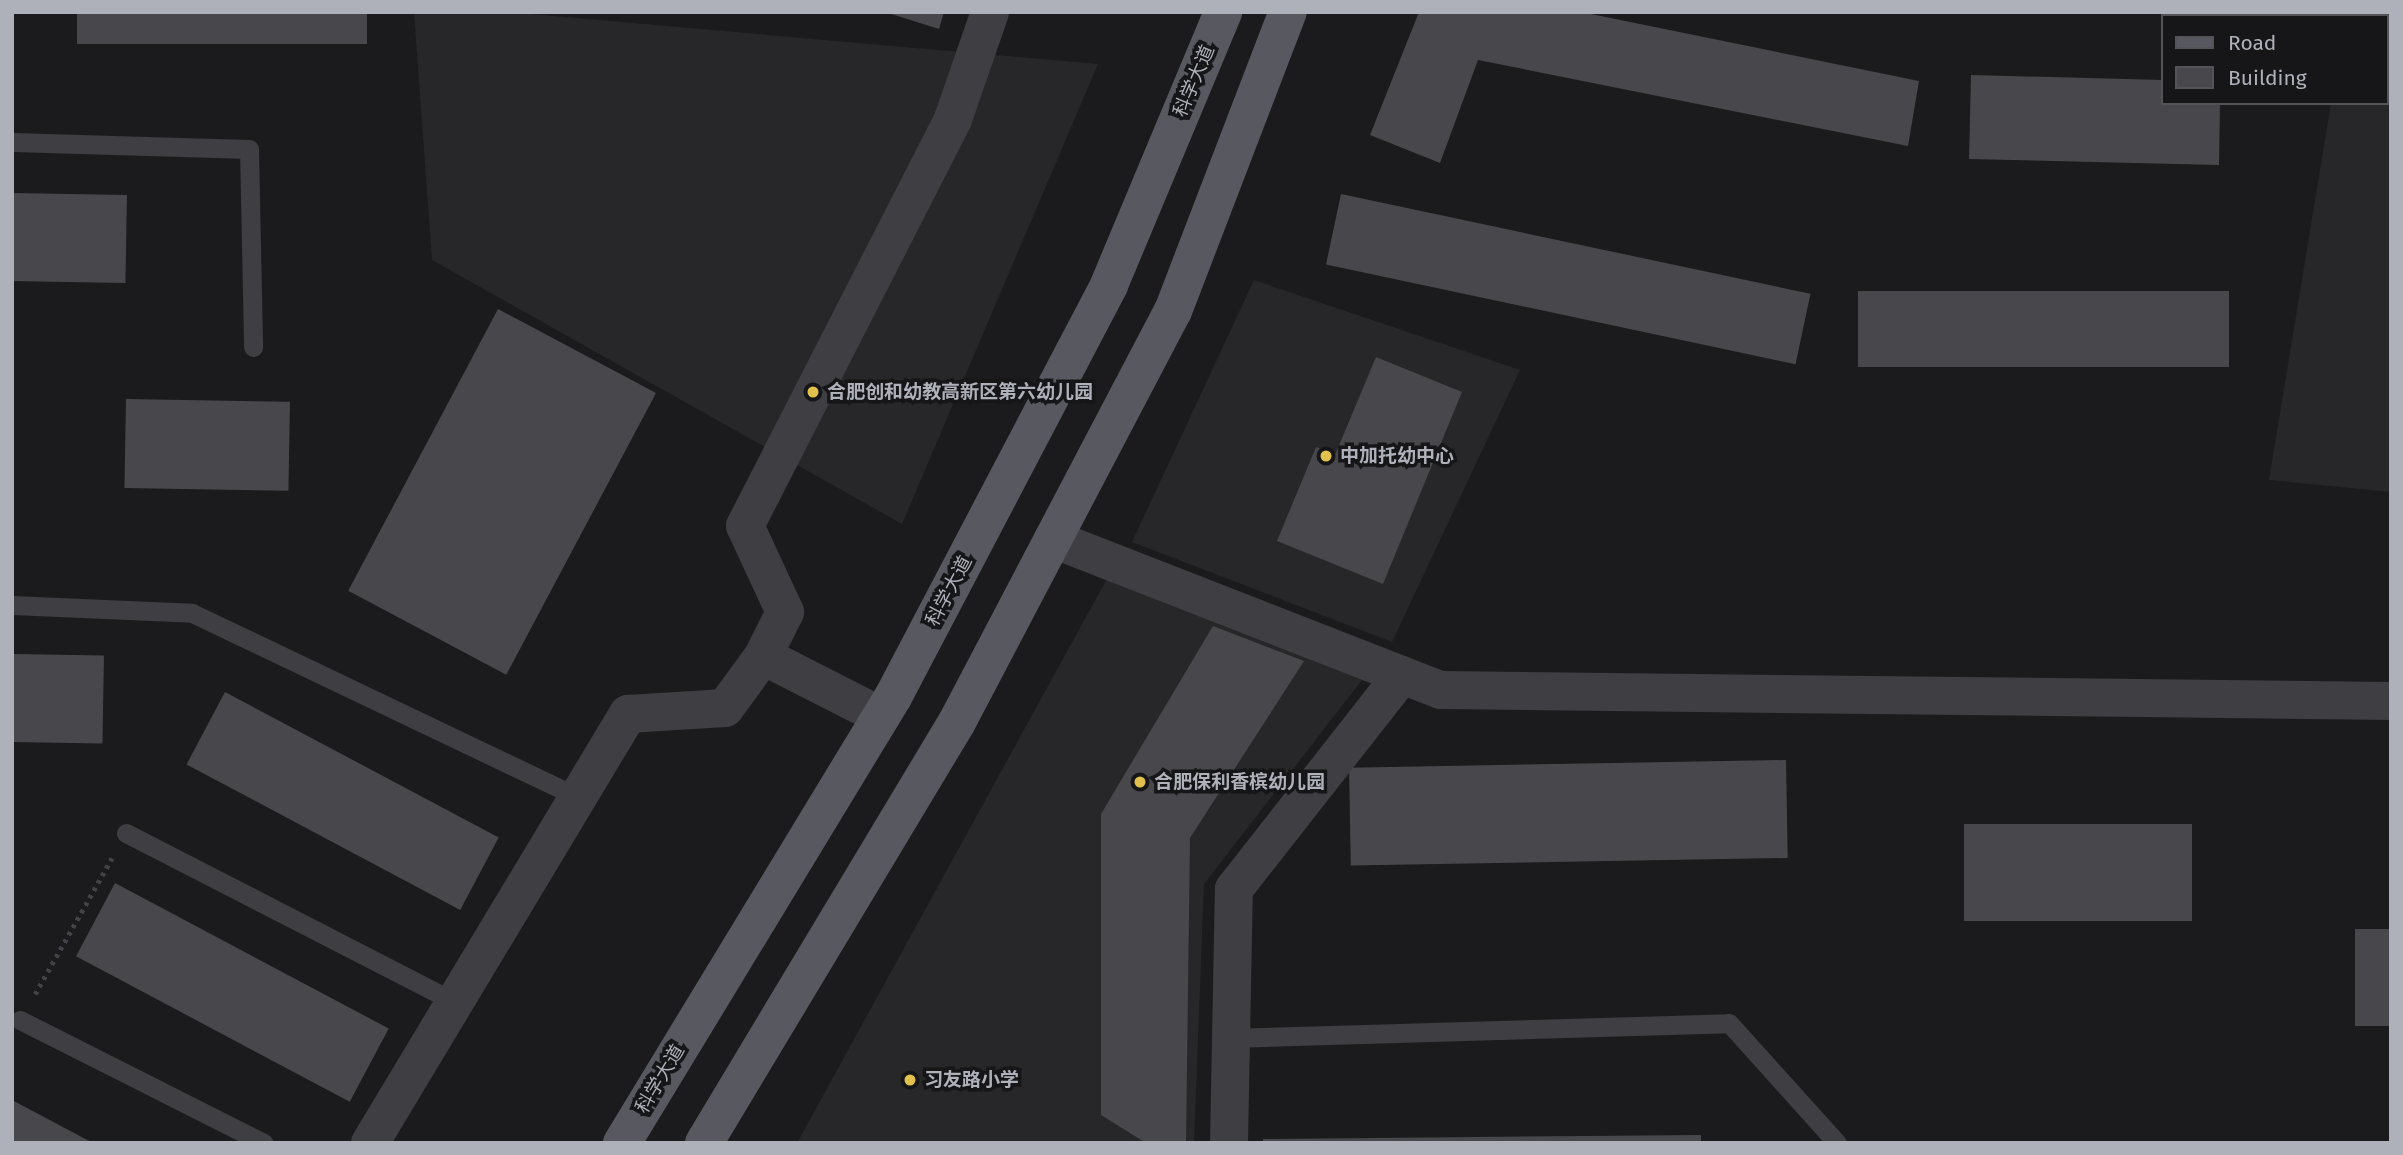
<!DOCTYPE html>
<meta charset="utf-8">
<style>
body{margin:0}
#map{position:relative;width:2403px;height:1155px;overflow:hidden;background:#1b1a1c;font-family:"Fira Sans","Noto Sans SC",sans-serif}
div>[style]{position:absolute}
[style*='--x']{left:calc(var(--x)*1px);top:calc(var(--y)*1px);width:calc(var(--w)*1px);rotate:calc(var(--a)*1deg)}
.built>*{inset:0;background:#272729}
.building>*{inset:0;background:#48484c;transform-origin:0 0}
.path>*{height:4.5px;margin-top:-2.25px;transform-origin:0;background:repeating-linear-gradient(90deg,#424348 0 3.5px,transparent 0 8.5px)}
.service>*{height:19px;margin:-9.5px;padding:0 9.5px;transform-origin:9.5px;border-radius:9.5px;background:#3e3e43}
.minor>*{height:38px;margin:-19px;padding:0 19px;transform-origin:19px;border-radius:19px;background:#3e3e43}
.primary>*{height:38px;margin:-19px;padding:0 19px;transform-origin:19px;border-radius:19px;background:#585960}
.dots>*{width:19px;height:19px;translate:-50% -50%;box-sizing:border-box;border:4px solid #161517;border-radius:50%}
span{translate:-50% -50%;white-space:nowrap;text-align:center;line-height:1.15;-webkit-text-stroke:7px #161517;paint-order:stroke}
.street-label{font-size:19px;color:#aeb1ba}
.poi-label{font-size:19px;color:#aeb1ba;font-weight:700}
.left{translate:0 -50%;text-align:left}
.frame{position:absolute;inset:0;border:14px solid #aeb1ba;pointer-events:none}
.legend{position:absolute;left:2161px;top:14px;width:228px;height:91px;box-sizing:border-box;background:#161517;border:2px solid #535358;margin:0;padding:9px 12px;list-style:none;font-size:21px;color:#aeb1ba}
.legend li{display:flex;align-items:center;gap:14px;height:35px}
.legend b{width:35px;border:2px solid #535358}
</style>
<div id="map">
<div class="built">
<i style="clip-path:polygon(414px 12px,508px 12px,1098px 64px,902px 524px,432px 260px)"></i>
<i style="clip-path:polygon(2346px 12px,2391px 12px,2391px 492px,2269px 480px,2331px 103px,2387px 103px,2387px 16px)"></i>
<i style="clip-path:polygon(1254px 280px,1520px 370px,1392px 642px,1132px 542px)"></i>
<i style="clip-path:polygon(1109px 575px,1362px 680px,1204px 884px,1194px 1143px,797px 1143px)"></i>
</div>
<div class="building">
<i style="left:77px;top:12px;width:290px;height:32px"></i>
<i style="clip-path:polygon(885px 12px,944px 12px,939px 29px)"></i>
<i style="clip-path:polygon(1419px 12px,1581px 12px,1919px 81px,1908px 146px,1478px 60px,1440px 163px,1370px 135px)"></i>
<i style="clip-path:polygon(1971px 75px,2163px 80px,2163px 103px,2220px 103px,2219px 165px,1969px 159px)"></i>
<i style="left:12px;top:193px;width:115px;height:88px;rotate:1deg"></i>
<i style="left:1341px;top:194px;width:480px;height:72px;rotate:12deg"></i>
<i style="left:1858px;top:291px;width:371px;height:76px"></i>
<i style="left:498px;top:309px;width:179px;height:319px;rotate:28deg"></i>
<i style="clip-path:polygon(1376px 357px,1462px 392px,1383px 584px,1277px 541px,1316px 447px,1335px 455px)"></i>
<i style="left:126px;top:399px;width:164px;height:89px;rotate:1deg"></i>
<i style="clip-path:polygon(1213px 626px,1304px 661px,1190px 838px,1186px 1143px,1146px 1143px,1101px 1115px,1101px 814px)"></i>
<i style="left:12px;top:654px;width:92px;height:88px;rotate:1deg"></i>
<i style="left:225px;top:692px;width:310px;height:82px;rotate:28deg"></i>
<i style="left:1786px;top:760px;width:98px;height:437px;rotate:89deg"></i>
<i style="left:1964px;top:824px;width:228px;height:97px"></i>
<i style="left:115px;top:883px;width:310px;height:83px;rotate:28deg"></i>
<i style="left:2391px;top:929px;width:97px;height:36px;rotate:90deg"></i>
<i style="clip-path:polygon(12px 1100px,93px 1143px,12px 1143px)"></i>
<i style="clip-path:polygon(1701px 1135px,1701px 1143px,1263px 1143px,1263px 1139px)"></i>
</div>
<div class="path">
<i style="--x:35;--y:994;--w:156;--a:-60.5"></i>
</div>
<div class="service">
<i style="--x:12;--y:142;--w:237;--a:1.7"></i>
<i style="--x:249;--y:149;--w:198;--a:88.8"></i>
<i style="--x:12;--y:605;--w:180;--a:2.5"></i>
<i style="--x:192;--y:613;--w:428;--a:25.5"></i>
<i style="--x:126;--y:833;--w:370;--a:27.2"></i>
<i style="--x:20;--y:1020;--w:273;--a:26.8"></i>
<i style="--x:1231;--y:1038;--w:498;--a:-1.7"></i>
<i style="--x:1729;--y:1023;--w:161;--a:48"></i>
</div>
<div class="minor">
<i style="--x:1053;--y:539;--w:416;--a:21.3"></i>
<i style="--x:1441;--y:690;--w:950;--a:0.66"></i>
<i style="--x:763;--y:656;--w:49;--a:-63.4"></i>
<i style="--x:785;--y:612;--w:95;--a:-114.9"></i>
<i style="--x:745;--y:526;--w:457;--a:-62.9"></i>
<i style="--x:953;--y:119;--w:113;--a:-70.9"></i>
<i style="--x:370;--y:1143;--w:501;--a:-58.98"></i>
<i style="--x:628;--y:714;--w:97;--a:-3.5"></i>
<i style="--x:725;--y:708;--w:64;--a:-53.8"></i>
<i style="--x:763;--y:656;--w:132;--a:27"></i>
<i style="--x:1229;--y:1143;--w:254;--a:-88.9"></i>
<i style="--x:1234;--y:889;--w:272;--a:-51.9"></i>
</div>
<div class="primary">
<i style="--x:622;--y:1143;--w:522;--a:-58.72"></i>
<i style="--x:893;--y:697;--w:465;--a:-62.3"></i>
<i style="--x:1109;--y:285;--w:296;--a:-67.3"></i>
<i style="--x:704;--y:1143;--w:491;--a:-59"></i>
<i style="--x:957;--y:722;--w:464;--a:-62.3"></i>
<i style="--x:1173;--y:311;--w:320;--a:-69"></i>
</div>
<div class="dots">
<i style="left:813px;top:392px;background:#e1c04e"></i>
<i style="left:1326px;top:456px;background:#e1c04e"></i>
<i style="left:1140px;top:782px;background:#e1c04e"></i>
<i style="left:910px;top:1080px;background:#e1c04e"></i>
</div>
<div class="street-label">
<span style="left:1194px;top:81px;rotate:-67deg">科学大道</span>
<span style="left:949px;top:591px;rotate:-62deg">科学大道</span>
<span style="left:660px;top:1079px;rotate:-59deg">科学大道</span>
</div>
<div class="poi-label">
<span class="left" style="left:827px;top:392px">合肥创和幼教高新区第六幼儿园</span>
<span class="left" style="left:1340px;top:456px">中加托幼中心</span>
<span class="left" style="left:1154px;top:782px">合肥保利香槟幼儿园</span>
<span class="left" style="left:924px;top:1080px">习友路小学</span>
</div>
<div class="frame"></div>
<ul class="legend">
<li><b style="height:9px;background:#585960"></b>Road</li>
<li><b style="height:19px;background:#48484c"></b>Building</li>
</ul>
</div>
